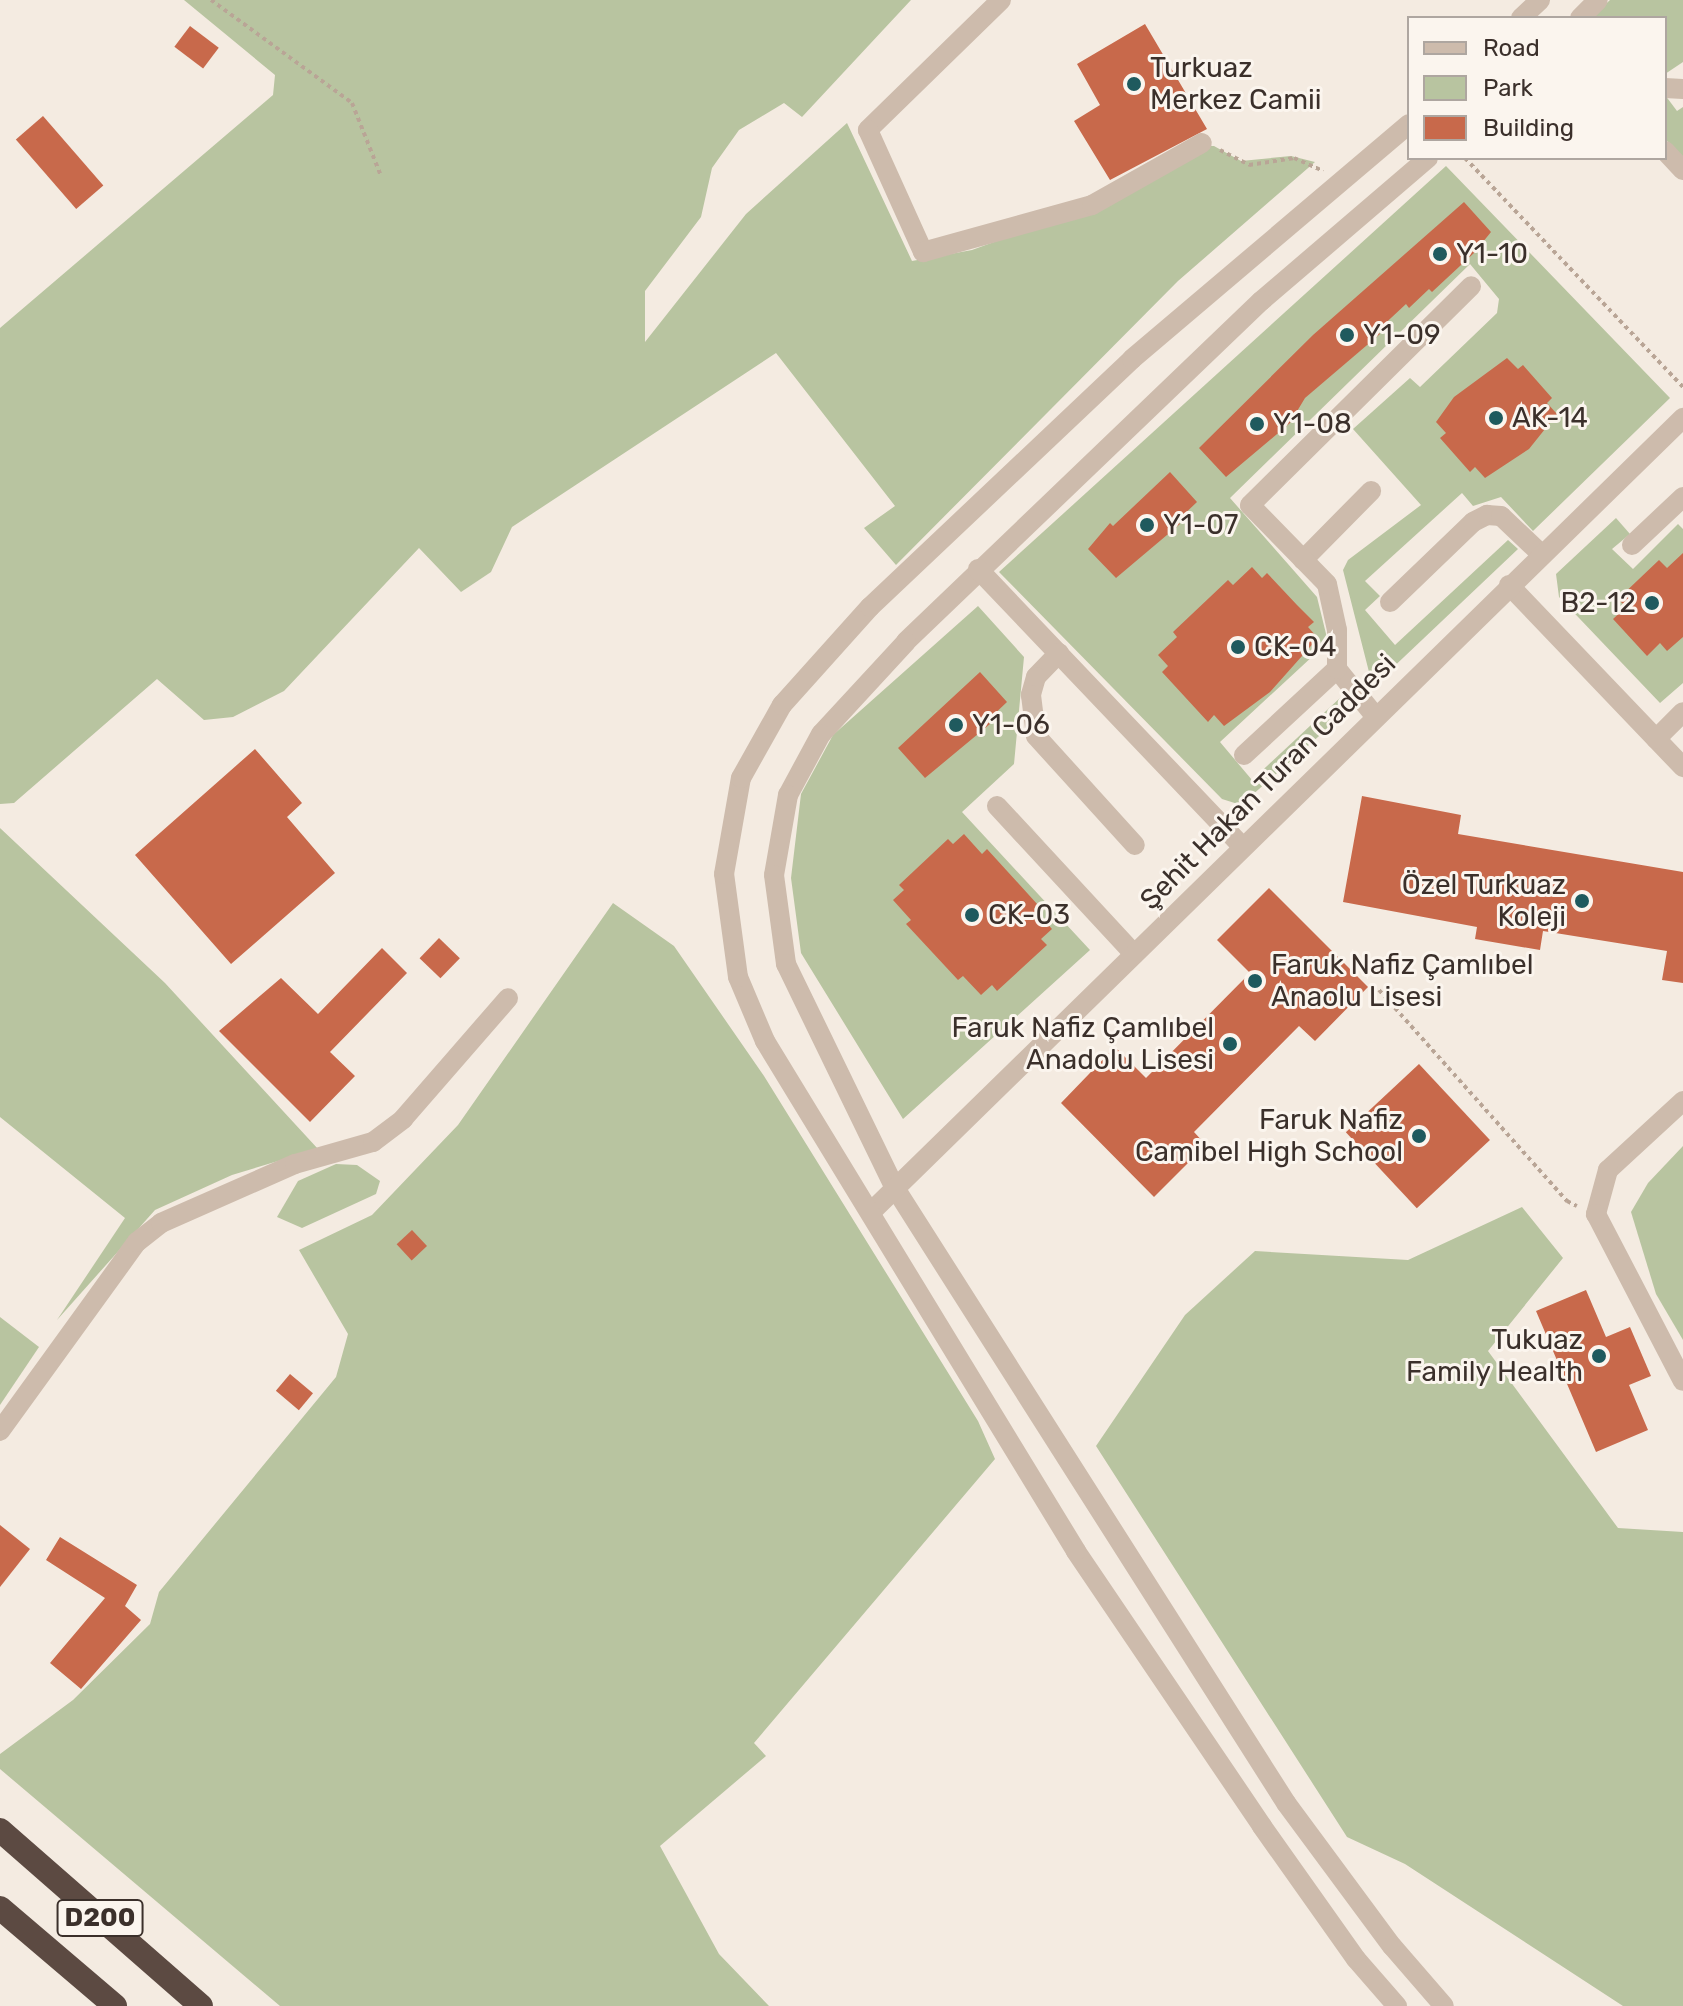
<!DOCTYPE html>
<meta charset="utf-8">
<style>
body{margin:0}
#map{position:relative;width:1683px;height:2006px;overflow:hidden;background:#f4ebe1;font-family:Rubik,sans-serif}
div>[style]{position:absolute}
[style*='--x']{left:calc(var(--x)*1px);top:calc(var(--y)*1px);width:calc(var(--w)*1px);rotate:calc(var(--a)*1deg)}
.green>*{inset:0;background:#b8c4a0}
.building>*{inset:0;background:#c8694b;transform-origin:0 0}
.path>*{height:4px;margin-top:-2px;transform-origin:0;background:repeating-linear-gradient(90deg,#b9a596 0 4px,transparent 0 8px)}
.minor>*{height:20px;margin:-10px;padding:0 10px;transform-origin:10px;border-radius:10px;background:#cdbbac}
.highway>*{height:24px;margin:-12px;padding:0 12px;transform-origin:12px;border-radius:12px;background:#5c4a42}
.dots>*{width:22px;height:22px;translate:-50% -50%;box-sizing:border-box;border:4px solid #fbf5ee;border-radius:50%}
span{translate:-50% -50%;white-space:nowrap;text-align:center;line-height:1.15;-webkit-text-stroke:6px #fbf5ee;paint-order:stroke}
.shield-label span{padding:2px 6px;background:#fbf5ee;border:2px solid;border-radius:6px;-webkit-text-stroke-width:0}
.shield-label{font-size:26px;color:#3b302b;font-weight:700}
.poi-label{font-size:28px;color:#3b302b}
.left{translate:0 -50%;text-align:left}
.right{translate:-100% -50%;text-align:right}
.street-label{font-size:28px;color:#3b302b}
.legend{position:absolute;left:1407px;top:16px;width:260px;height:144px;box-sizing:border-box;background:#fbf5ee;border:2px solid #aea6a0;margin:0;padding:10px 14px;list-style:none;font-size:24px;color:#3b302b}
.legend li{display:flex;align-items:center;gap:16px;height:40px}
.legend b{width:40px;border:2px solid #aea6a0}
</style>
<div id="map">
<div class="green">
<i style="clip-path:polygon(184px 0,911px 0,802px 117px,784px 103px,739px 130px,712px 168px,701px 217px,645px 291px,645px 342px,746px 214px,847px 123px,912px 261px,972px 250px,1060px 218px,1201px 146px,1214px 146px,1241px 161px,1291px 156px,1315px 162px,1178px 281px,896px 565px,864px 528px,895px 506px,776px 353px,512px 527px,491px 572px,461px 592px,419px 548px,284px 691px,233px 717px,204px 720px,157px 679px,14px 803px,0 804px,0 328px,273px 95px,275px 75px)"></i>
<i style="clip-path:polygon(1610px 0,1683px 0,1683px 62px,1665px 74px,1665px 18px,1591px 18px)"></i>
<i style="clip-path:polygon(1665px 95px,1677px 111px,1683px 107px,1683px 157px,1665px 139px)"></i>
<i style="clip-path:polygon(1446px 166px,1670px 398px,1533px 531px,1501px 497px,1473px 506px,1462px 493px,1365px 581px,1380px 596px,1365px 610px,1395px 645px,1508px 540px,1518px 549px,1385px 675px,1369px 672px,1343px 570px,1348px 560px,1421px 505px,1353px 429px,1410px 378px,1420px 387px,1497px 313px,1499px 299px,1470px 264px,1230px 498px,1317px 597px,1328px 642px,1220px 742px,1252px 780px,1341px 697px,1344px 714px,1241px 805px,1222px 799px,999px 572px)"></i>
<i style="clip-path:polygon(1616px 518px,1630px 534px,1612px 549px,1633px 569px,1678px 524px,1683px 529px,1683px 683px,1660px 703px,1559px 597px,1556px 574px)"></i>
<i style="clip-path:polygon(978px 606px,1024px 657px,1014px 764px,962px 812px,1090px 950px,903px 1119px,801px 953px,791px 878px,801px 794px,833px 735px)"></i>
<i style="clip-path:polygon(0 828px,165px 983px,318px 1149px,232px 1175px,155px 1210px,57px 1320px,125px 1218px,0 1117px)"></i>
<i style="clip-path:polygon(613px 903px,674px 946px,764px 1076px,978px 1421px,995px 1459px,754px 1743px,766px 1756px,660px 1846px,719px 1954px,769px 2006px,280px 2006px,0 1769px,0 1754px,73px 1700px,150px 1624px,159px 1592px,336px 1377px,348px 1334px,299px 1250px,372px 1215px,458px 1125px)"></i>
<i style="clip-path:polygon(1683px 1146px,1683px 1340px,1656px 1294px,1631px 1212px,1648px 1183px)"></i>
<i style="clip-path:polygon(336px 1164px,357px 1165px,380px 1181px,376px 1194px,302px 1228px,277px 1217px,298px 1181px)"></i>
<i style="clip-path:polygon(1522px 1207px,1563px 1258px,1488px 1351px,1618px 1528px,1683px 1532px,1683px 2006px,1623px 2006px,1405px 1864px,1347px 1837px,1096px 1446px,1185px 1315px,1255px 1251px,1408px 1260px)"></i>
<i style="clip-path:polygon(0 1317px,39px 1347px,0 1405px)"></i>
</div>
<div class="building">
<i style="clip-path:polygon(1145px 24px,1207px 129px,1110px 180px,1074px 121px,1100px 105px,1077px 64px)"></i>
<i style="left:190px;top:26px;width:36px;height:26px;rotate:37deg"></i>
<i style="left:43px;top:116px;width:92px;height:36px;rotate:49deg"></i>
<i style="clip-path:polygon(1464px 202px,1491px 232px,1474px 253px,1432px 292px,1429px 289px,1409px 308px,1406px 304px,1377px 331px,1380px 334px,1305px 398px,1290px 423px,1226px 477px,1199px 448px,1313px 335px)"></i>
<i style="clip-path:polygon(1507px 358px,1518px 369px,1523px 365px,1552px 398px,1547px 403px,1557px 414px,1529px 449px,1485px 478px,1475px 467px,1470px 472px,1440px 438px,1446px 433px,1436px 422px,1454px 397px)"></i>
<i style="clip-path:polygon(1170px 472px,1197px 502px,1177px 521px,1180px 524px,1116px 578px,1088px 549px,1110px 523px,1113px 526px)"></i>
<i style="clip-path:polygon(1683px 553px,1683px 637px,1667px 651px,1660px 643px,1647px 656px,1613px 619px,1626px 607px,1618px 599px,1659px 560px,1667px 568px)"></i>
<i style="clip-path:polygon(1252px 567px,1262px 578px,1267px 573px,1297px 605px,1314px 622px,1308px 627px,1318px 638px,1270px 692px,1224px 726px,1214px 715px,1208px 722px,1162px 672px,1168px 666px,1158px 655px,1177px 637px,1173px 632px,1228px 580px,1233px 585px)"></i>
<i style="clip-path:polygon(980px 672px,1007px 702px,987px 721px,990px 724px,925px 778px,898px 748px)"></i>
<i style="clip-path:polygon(255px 749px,302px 803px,287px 817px,335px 873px,231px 964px,135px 855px)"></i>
<i style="clip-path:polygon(1362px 796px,1461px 815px,1458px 834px,1683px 872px,1683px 983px,1662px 980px,1667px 951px,1543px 931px,1540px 950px,1475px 939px,1477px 927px,1343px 902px)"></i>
<i style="clip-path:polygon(964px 834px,982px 854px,987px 849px,1038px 905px,1034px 909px,1052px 929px,1041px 939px,1047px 945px,997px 991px,992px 985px,981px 995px,963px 976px,958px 980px,906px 924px,911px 920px,893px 900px,904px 890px,899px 885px,948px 839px,953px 844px)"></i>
<i style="clip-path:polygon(1269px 888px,1368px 987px,1315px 1041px,1299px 1026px,1194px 1132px,1206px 1145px,1154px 1197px,1061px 1103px,1115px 1047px,1146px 1078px,1250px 973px,1217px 940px)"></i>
<i style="left:439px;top:938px;width:29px;height:28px;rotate:44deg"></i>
<i style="clip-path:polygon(382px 948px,407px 973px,330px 1052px,355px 1076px,310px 1122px,219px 1031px,281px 978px,318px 1014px)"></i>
<i style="left:1419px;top:1064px;width:104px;height:100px;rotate:47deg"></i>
<i style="left:412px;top:1230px;width:22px;height:21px;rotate:47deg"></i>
<i style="clip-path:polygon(1586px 1290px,1606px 1337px,1630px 1327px,1651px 1376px,1629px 1385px,1648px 1430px,1596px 1452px,1536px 1311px)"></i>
<i style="left:290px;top:1374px;width:30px;height:22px;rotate:40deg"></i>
<i style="clip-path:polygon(0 1525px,30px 1549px,0 1587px)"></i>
<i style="clip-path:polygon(60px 1537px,137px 1585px,125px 1606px,141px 1620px,81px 1689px,50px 1663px,105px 1598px,46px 1560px)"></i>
</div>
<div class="path">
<i style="--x:211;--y:0;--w:175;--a:36.1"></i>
<i style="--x:352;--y:103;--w:79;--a:68.3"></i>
<i style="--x:1220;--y:150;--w:33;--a:27"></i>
<i style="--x:1249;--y:165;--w:46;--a:-8.8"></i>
<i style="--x:1294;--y:158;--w:32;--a:24"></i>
<i style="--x:1465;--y:158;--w:316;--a:46.4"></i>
<i style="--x:1379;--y:990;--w:283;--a:48.3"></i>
<i style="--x:1567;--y:1201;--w:11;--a:27"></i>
</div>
<div class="minor">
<i style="--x:1001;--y:0;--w:186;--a:135.7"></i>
<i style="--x:868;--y:130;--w:134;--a:65.7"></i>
<i style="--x:923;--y:252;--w:175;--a:-15.5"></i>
<i style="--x:1092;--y:205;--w:126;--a:-29.4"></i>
<i style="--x:1521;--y:18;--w:26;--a:-43"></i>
<i style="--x:1580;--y:18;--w:25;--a:-45"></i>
<i style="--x:1665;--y:88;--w:18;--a:3"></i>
<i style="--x:1665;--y:151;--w:26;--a:47"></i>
<i style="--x:1428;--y:158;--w:220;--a:139.4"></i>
<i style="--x:1261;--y:301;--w:492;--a:136.2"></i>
<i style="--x:906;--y:642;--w:125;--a:132.7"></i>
<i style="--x:821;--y:734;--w:69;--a:118.4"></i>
<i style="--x:788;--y:795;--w:81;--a:99.9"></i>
<i style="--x:774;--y:875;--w:90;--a:82.3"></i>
<i style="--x:786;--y:964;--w:249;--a:64.1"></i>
<i style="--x:895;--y:1188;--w:729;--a:57.55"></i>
<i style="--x:1286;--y:1803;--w:178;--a:53.5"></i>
<i style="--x:1392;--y:1946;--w:79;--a:49.1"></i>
<i style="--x:1632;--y:545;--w:70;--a:-43.3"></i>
<i style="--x:1303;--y:560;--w:97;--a:-45.4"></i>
<i style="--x:978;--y:569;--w:383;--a:46.4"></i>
<i style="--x:1509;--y:585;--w:252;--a:46.3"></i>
<i style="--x:1390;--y:602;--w:115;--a:-43.9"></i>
<i style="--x:1473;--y:522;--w:16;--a:-27"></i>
<i style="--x:1487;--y:515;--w:14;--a:4"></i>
<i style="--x:1501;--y:516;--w:55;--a:43.5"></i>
<i style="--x:1059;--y:653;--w:33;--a:134"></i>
<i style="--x:1036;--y:677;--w:19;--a:106"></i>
<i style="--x:1031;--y:695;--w:41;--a:83"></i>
<i style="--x:1036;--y:736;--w:147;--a:47.8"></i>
<i style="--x:1337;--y:669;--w:60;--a:51"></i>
<i style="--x:1656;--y:739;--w:38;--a:-45"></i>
<i style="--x:1244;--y:755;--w:127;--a:-42.8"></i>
<i style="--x:1337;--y:669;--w:39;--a:-90"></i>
<i style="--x:1337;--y:630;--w:47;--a:-102.3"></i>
<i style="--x:1327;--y:584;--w:110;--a:-134.3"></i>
<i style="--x:1250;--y:505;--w:311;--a:-44.7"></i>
<i style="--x:997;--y:806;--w:202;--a:47.2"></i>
<i style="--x:1683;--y:1101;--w:102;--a:137.4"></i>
<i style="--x:1608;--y:1170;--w:46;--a:105.3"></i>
<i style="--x:1596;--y:1214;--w:188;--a:62.5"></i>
<i style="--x:871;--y:1212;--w:1136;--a:-44.36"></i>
<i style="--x:0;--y:1431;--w:233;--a:-54.1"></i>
<i style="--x:137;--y:1242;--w:31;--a:-38"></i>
<i style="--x:161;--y:1223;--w:146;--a:-23.8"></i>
<i style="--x:295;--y:1164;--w:81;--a:-15.8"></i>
<i style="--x:373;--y:1142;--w:38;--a:-37"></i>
<i style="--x:403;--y:1119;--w:160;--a:-49"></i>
<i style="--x:1397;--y:2006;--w:62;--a:-131.1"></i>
<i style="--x:1356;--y:1959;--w:163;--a:-125.3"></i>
<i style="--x:1262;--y:1826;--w:332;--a:-124.1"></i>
<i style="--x:1076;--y:1551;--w:597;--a:-121.38"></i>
<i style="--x:765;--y:1041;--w:69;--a:-112.9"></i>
<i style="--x:738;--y:977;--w:104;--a:-97.7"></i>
<i style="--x:724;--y:874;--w:97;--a:-80"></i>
<i style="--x:741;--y:778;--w:84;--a:-60.7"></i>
<i style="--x:782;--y:705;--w:132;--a:-48.1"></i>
<i style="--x:870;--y:607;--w:361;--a:-43.4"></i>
<i style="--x:1132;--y:359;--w:363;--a:-40.3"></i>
</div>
<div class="highway">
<i style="--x:0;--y:1830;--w:267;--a:41.2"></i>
<i style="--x:0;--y:1908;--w:151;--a:40.4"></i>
</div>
<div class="dots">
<i style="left:1134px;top:84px;background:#1f5a5e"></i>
<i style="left:1440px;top:254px;background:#1f5a5e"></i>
<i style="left:1347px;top:335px;background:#1f5a5e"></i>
<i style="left:1496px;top:418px;background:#1f5a5e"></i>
<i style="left:1257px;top:424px;background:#1f5a5e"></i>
<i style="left:1147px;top:525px;background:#1f5a5e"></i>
<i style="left:1652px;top:603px;background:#1f5a5e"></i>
<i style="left:1238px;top:647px;background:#1f5a5e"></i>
<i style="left:956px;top:725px;background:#1f5a5e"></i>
<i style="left:1582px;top:901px;background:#1f5a5e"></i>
<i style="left:972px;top:915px;background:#1f5a5e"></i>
<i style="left:1255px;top:981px;background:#1f5a5e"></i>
<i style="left:1230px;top:1044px;background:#1f5a5e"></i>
<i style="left:1419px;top:1136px;background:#1f5a5e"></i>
<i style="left:1599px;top:1356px;background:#1f5a5e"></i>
</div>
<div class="shield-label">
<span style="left:100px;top:1918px">D200</span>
</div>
<div class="poi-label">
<span class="left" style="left:1150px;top:84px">Turkuaz<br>Merkez Camii</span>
<span class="left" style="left:1456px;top:254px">Y1-10</span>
<span class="left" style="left:1363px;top:335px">Y1-09</span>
<span class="left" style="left:1512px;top:418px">AK-14</span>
<span class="left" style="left:1273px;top:424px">Y1-08</span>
<span class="left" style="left:1163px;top:525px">Y1-07</span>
<span class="right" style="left:1636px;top:603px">B2-12</span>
<span class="left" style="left:1254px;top:647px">CK-04</span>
<span class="left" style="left:972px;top:725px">Y1-06</span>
<span class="right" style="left:1566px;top:901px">Özel Turkuaz<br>Koleji</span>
<span class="left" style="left:988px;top:915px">CK-03</span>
<span class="left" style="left:1271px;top:981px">Faruk Nafiz Çamlıbel<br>Anaolu Lisesi</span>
<span class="right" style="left:1214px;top:1044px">Faruk Nafiz Çamlıbel<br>Anadolu Lisesi</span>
<span class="right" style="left:1403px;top:1136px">Faruk Nafiz<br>Camibel High School</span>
<span class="right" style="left:1583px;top:1356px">Tukuaz<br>Family Health</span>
</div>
<div class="street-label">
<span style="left:1268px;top:782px;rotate:-45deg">Şehit Hakan Turan Caddesi</span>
</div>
<ul class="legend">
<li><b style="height:10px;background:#cdbbac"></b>Road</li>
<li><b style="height:22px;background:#b8c4a0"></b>Park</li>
<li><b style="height:22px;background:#c8694b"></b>Building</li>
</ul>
</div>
